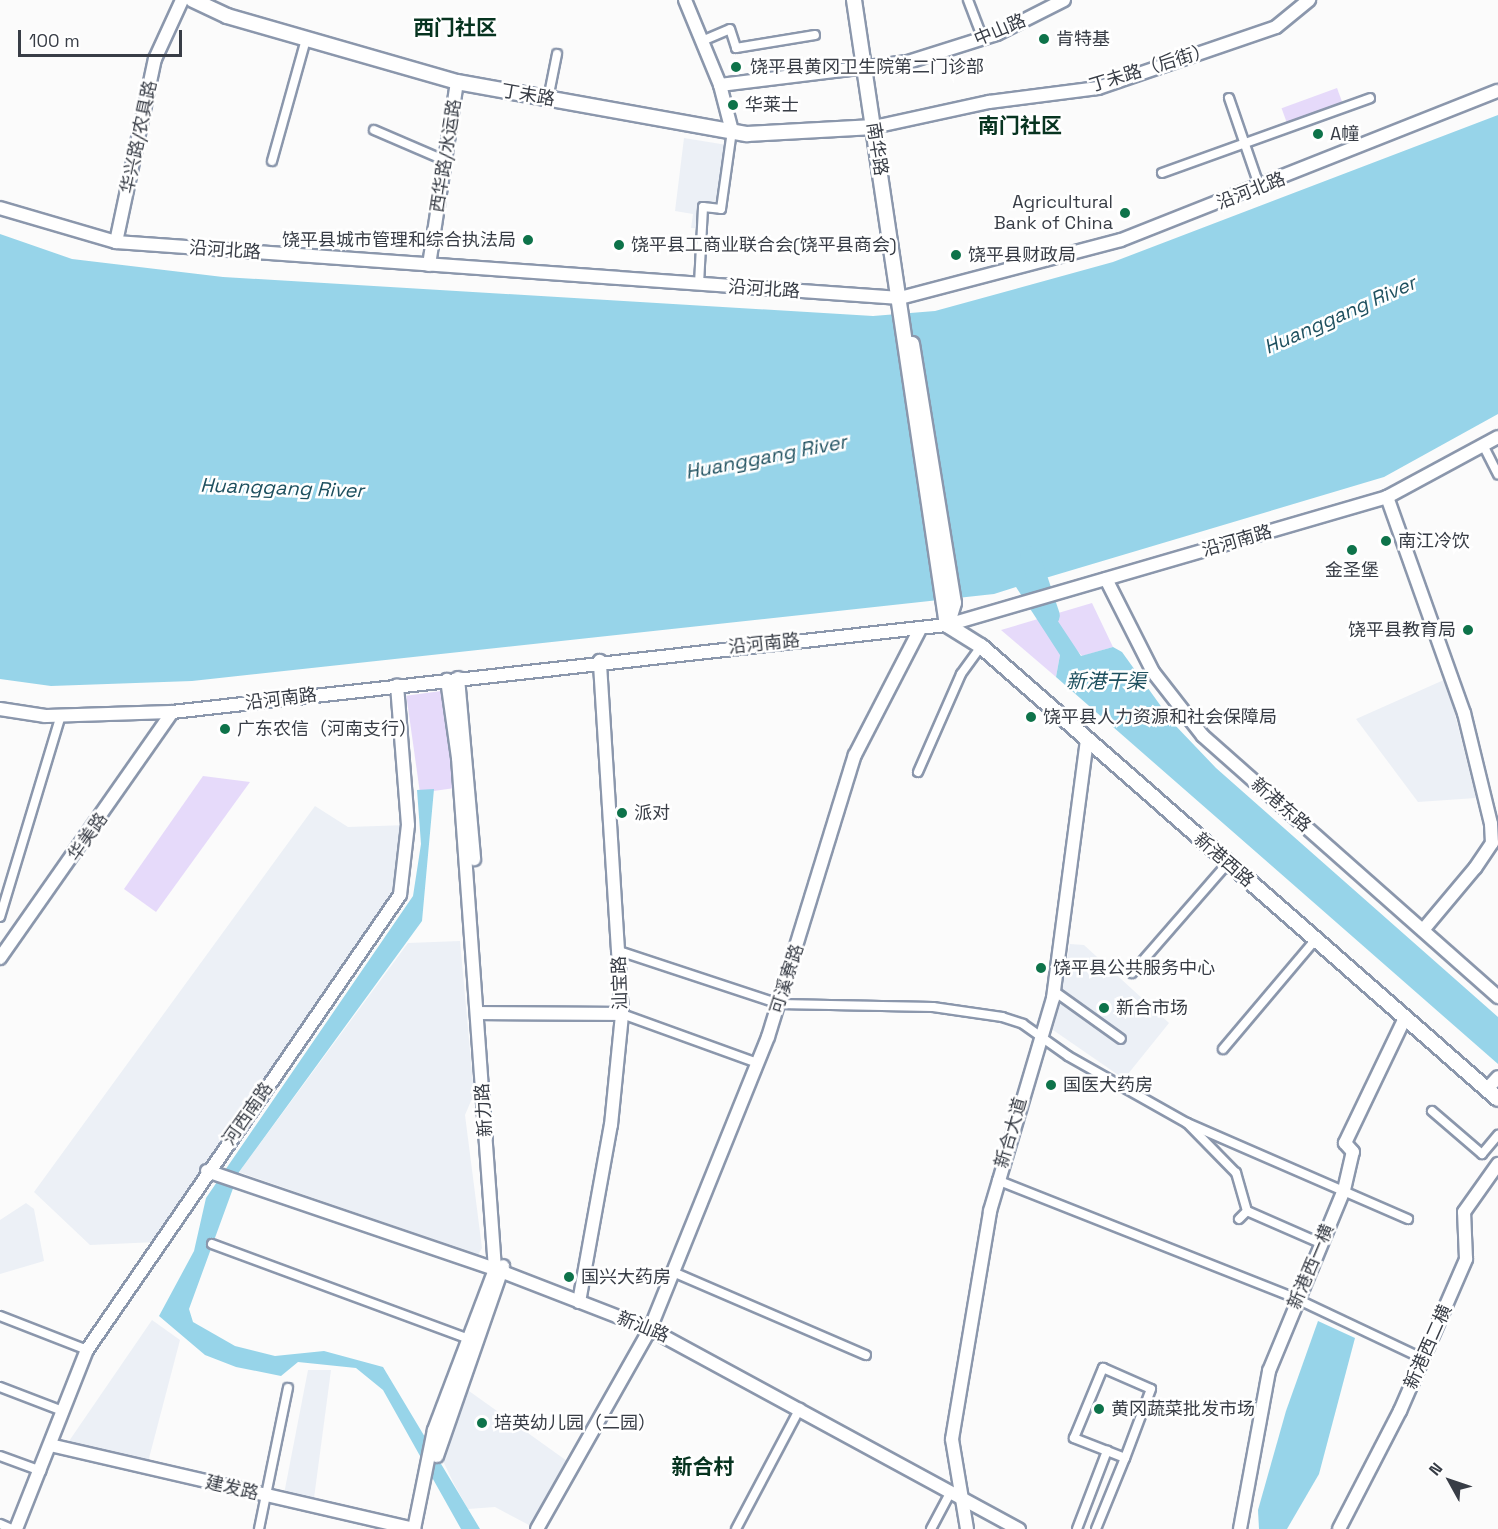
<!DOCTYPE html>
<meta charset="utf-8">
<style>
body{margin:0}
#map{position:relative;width:1498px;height:1529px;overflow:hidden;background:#fbfbfb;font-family:"Space Grotesk","Noto Sans SC",sans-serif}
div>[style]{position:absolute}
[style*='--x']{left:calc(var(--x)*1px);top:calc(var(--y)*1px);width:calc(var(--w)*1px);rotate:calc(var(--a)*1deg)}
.built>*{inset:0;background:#ecf0f6}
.green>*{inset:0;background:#e6dafa;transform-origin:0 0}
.water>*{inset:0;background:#97d4e9}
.river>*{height:20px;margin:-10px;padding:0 10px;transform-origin:10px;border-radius:10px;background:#97d4e9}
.roads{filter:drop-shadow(2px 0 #8b97ac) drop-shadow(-2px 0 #8b97ac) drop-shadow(0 2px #8b97ac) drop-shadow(0 -2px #8b97ac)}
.street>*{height:8px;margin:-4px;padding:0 4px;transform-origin:4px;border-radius:4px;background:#fff}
.secondary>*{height:12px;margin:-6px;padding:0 6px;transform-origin:6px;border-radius:6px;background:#fff}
.primary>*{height:14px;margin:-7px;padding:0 7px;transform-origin:7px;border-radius:7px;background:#fff}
.dots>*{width:16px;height:16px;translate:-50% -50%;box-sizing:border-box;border:3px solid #fff;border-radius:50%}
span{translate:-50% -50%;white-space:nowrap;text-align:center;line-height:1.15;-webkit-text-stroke:5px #fff;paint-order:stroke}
.street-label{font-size:18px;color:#383d46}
.poi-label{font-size:18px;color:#383d46}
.left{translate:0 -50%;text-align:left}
.right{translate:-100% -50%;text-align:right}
.water-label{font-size:20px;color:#1e505f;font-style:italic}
.quarter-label{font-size:21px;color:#073420;font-weight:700}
.north{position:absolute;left:1420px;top:1451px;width:60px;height:60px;-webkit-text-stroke:4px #fff;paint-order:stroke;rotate:310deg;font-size:16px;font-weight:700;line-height:24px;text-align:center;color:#383d46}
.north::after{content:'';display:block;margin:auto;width:21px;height:27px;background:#383d46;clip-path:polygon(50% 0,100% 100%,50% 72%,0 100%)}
.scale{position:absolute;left:18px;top:30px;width:164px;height:27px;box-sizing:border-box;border:3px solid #383d46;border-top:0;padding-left:8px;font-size:18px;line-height:21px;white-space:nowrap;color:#383d46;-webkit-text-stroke:4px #fff;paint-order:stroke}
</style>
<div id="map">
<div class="built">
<i style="clip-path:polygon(684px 138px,727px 145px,717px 206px,708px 210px,706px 229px,691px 228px,693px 214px,675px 211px)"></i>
<i style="clip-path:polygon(1446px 679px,1476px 798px,1418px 802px,1356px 719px)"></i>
<i style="clip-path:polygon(315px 806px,348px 827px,408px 825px,400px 895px,157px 1242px,90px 1245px,34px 1192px)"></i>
<i style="clip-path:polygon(460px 941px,474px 1094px,465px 1115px,482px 1248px,478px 1255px,239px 1172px,408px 943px)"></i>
<i style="clip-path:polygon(1070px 944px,1084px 945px,1169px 1023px,1124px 1079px,1053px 1030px)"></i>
<i style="clip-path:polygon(26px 1203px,34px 1209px,44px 1261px,0 1274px,0 1220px)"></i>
<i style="clip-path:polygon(152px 1320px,180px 1340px,148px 1462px,67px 1444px)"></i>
<i style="clip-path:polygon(308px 1370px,331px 1370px,314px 1498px,284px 1494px)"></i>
<i style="clip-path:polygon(462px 1386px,567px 1461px,529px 1525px,495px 1507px,468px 1509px,454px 1484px,442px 1459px)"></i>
</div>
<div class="green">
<i style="left:1337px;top:88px;width:15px;height:59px;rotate:70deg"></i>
<i style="clip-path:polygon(1092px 603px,1113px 647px,1082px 656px,1074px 647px,1060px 655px,1056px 677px,1001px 630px)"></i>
<i style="left:441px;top:691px;width:98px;height:35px;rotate:82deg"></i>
<i style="clip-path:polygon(203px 776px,250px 782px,156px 912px,124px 889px)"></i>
</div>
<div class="water">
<i style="clip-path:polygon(1498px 115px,1498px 414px,1384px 477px,1032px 582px,1081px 656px,1113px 647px,1122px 652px,1173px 723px,1216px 768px,1498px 1017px,1498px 1064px,1056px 677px,1060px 655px,1016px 587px,994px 594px,192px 681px,51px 686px,0 679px,0 234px,72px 259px,223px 277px,873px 316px,935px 311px,1113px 262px)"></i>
<i style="clip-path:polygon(434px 789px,422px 921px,239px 1172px,189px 1309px,193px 1322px,235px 1346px,275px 1356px,324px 1351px,383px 1367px,480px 1529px,461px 1529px,383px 1390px,356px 1368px,298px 1362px,281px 1376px,236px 1367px,205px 1355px,159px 1316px,194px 1251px,206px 1198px,413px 896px,421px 844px,417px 790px)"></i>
<i style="clip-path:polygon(1318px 1321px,1355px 1338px,1319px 1474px,1287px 1529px,1259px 1529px,1258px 1510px,1286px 1411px)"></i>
</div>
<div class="river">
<i style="--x:1030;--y:556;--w:63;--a:71.6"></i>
</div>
<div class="roads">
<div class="street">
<i style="--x:968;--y:0;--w:42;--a:69"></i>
<i style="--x:702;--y:41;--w:30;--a:-23"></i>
<i style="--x:730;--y:29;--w:20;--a:72"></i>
<i style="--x:736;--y:48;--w:80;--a:-9.3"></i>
<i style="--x:1229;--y:98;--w:95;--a:71"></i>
<i style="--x:548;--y:99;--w:46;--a:-78.7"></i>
<i style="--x:374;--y:130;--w:78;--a:23.3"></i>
<i style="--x:272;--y:161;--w:127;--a:-74.4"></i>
<i style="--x:1162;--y:173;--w:221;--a:-19.8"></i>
<i style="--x:699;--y:284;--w:77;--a:-87"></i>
<i style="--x:703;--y:207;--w:18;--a:6"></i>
<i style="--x:721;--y:209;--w:79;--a:-82"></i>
<i style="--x:1483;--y:445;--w:33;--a:63"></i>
<i style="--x:918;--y:772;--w:107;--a:-66.3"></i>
<i style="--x:961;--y:674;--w:34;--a:-54"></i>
<i style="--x:0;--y:917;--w:211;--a:-73.2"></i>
<i style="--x:619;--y:951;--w:169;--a:18.3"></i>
<i style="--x:779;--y:1004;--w:154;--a:1.1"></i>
<i style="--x:933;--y:1007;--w:70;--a:8.2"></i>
<i style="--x:1002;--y:1017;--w:22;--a:18"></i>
<i style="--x:1023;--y:1024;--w:55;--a:35.4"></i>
<i style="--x:1068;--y:1056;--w:137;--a:29.4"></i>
<i style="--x:1132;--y:973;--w:146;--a:-48.9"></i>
<i style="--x:1054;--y:991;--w:82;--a:35.6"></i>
<i style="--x:622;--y:1014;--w:144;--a:19.9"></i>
<i style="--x:1223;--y:1049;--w:144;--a:-49.8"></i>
<i style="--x:1432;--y:1111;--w:66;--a:40.7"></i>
<i style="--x:1482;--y:1154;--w:25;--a:-50"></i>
<i style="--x:997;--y:1180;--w:323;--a:21.6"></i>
<i style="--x:1297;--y:1299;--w:140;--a:25.3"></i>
<i style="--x:1247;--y:1211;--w:40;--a:-106"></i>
<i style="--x:1236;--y:1173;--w:70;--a:-134.4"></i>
<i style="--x:1187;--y:1123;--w:241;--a:23.5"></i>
<i style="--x:1239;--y:1219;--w:11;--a:-45"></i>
<i style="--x:1247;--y:1211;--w:82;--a:23.7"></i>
<i style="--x:212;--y:1244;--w:274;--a:20.3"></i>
<i style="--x:673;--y:1272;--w:210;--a:23.3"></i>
<i style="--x:0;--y:1316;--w:93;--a:21.3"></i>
<i style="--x:1103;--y:1368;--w:52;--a:23.6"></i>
<i style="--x:1151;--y:1389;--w:74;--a:110.6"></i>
<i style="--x:1125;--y:1458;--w:55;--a:-158.6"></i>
<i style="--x:1074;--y:1438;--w:76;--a:-67.5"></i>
<i style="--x:0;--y:1387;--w:67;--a:20.9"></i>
<i style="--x:0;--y:1456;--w:44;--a:20.1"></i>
<i style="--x:0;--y:1524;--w:13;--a:23"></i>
<i style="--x:259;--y:1529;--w:144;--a:-78.4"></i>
<i style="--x:736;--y:1529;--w:137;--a:-62.1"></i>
<i style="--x:931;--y:1529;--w:40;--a:-62"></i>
<i style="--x:1077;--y:1529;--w:84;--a:-69"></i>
<i style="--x:1096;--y:1529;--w:77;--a:-67.8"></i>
</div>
<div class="secondary">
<i style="--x:685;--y:0;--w:92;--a:67.6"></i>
<i style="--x:720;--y:85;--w:48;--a:75.4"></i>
<i style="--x:720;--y:85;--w:189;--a:-7"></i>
<i style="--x:908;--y:62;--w:93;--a:-17.5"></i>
<i style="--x:997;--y:34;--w:75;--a:-26.9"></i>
<i style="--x:874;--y:127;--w:118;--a:-12.3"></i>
<i style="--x:989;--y:102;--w:110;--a:-7.3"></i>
<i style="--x:1098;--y:88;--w:188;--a:-18.9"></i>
<i style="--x:1276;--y:27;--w:43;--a:-39.3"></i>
<i style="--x:0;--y:208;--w:121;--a:16.3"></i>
<i style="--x:116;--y:242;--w:786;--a:4.09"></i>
<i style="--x:900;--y:298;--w:228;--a:-14.7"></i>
<i style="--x:1121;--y:240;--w:405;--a:-21.6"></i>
<i style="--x:116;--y:242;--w:187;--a:-78"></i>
<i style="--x:155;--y:59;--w:65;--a:-65.4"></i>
<i style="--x:429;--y:265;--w:185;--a:-81.3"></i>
<i style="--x:1387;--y:497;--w:229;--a:70.4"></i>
<i style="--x:1464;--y:713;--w:114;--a:76.3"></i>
<i style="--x:1491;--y:824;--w:19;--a:87"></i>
<i style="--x:1492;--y:843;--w:30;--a:124"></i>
<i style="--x:1475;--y:868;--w:81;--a:130"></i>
<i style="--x:1106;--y:579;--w:104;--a:63.2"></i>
<i style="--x:1153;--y:672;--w:81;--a:52"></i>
<i style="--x:1203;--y:736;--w:394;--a:41.5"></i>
<i style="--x:458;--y:678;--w:182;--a:84.9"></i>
<i style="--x:0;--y:709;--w:46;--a:8.8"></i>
<i style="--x:45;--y:716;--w:127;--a:-1.8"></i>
<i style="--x:172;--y:712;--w:780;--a:-6.41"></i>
<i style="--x:947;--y:625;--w:458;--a:-16.2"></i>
<i style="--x:1387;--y:497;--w:126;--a:-28.4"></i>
<i style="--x:0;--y:958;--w:300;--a:-55"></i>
<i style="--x:478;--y:1013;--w:144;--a:0.4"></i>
<i style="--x:1487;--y:1089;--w:16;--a:-47"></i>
<i style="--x:207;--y:1171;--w:304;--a:18.8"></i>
<i style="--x:495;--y:1269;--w:166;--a:21.2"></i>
<i style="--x:650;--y:1329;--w:420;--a:28.5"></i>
<i style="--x:579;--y:1302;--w:180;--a:-79.8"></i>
<i style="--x:611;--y:1125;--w:112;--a:-84.3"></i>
<i style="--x:622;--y:1014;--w:354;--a:-93.6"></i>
<i style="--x:50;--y:1445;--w:374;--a:13"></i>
<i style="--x:414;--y:1529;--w:101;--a:-78.6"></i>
<i style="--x:434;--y:1430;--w:172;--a:-69.2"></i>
<i style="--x:495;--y:1269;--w:512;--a:-94.14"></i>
<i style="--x:458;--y:758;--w:79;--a:-98"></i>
<i style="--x:437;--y:1456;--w:201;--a:-70.8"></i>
<i style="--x:16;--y:1529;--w:193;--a:-68.4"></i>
<i style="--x:87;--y:1350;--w:552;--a:-55.48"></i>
<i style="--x:400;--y:895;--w:70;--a:-83.5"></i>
<i style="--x:408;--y:825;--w:140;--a:-94.5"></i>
<i style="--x:537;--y:1529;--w:230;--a:-60.5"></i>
<i style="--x:650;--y:1329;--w:315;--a:-68"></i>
<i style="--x:768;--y:1037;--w:295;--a:-72.9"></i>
<i style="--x:855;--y:755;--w:142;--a:-62.7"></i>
<i style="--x:967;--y:1529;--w:91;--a:-99.5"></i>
<i style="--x:952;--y:1439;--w:231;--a:-80.5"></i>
<i style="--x:990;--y:1211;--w:222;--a:-73.5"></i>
<i style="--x:1053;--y:998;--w:261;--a:-82.5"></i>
<i style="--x:1240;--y:1529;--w:161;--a:-79.6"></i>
<i style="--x:1269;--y:1371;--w:196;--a:-67.5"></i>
<i style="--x:1344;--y:1190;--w:39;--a:-77"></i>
<i style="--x:1353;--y:1152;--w:12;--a:-132"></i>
<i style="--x:1345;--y:1143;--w:139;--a:-64.4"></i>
<i style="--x:1339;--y:1529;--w:133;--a:-62.7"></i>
<i style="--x:1400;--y:1411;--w:166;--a:-66.5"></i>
<i style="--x:1466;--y:1259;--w:47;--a:-92.4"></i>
<i style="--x:1464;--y:1212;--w:59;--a:-54.7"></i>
</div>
<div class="primary">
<i style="--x:193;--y:0;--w:38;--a:25"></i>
<i style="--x:227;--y:16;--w:239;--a:16"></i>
<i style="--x:457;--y:82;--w:295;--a:10.2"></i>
<i style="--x:747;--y:134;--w:127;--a:-3.2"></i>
<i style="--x:854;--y:0;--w:632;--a:81.54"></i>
<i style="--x:912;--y:344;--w:262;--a:80.8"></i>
<i style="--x:954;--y:603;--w:21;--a:107"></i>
<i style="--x:947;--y:625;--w:40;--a:32"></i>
<i style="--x:981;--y:646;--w:687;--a:41.23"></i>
</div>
</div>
<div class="dots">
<i style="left:1044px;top:39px;background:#0e734a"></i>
<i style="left:736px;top:67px;background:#0e734a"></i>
<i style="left:733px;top:105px;background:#0e734a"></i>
<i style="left:1318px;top:134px;background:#0e734a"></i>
<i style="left:1125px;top:213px;background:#0e734a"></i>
<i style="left:528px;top:240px;background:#0e734a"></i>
<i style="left:619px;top:245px;background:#0e734a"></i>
<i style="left:956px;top:255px;background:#0e734a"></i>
<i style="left:1386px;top:541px;background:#0e734a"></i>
<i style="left:1352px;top:550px;background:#0e734a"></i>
<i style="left:1468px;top:630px;background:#0e734a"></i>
<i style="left:1031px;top:717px;background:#0e734a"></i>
<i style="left:225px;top:729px;background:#0e734a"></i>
<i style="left:622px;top:813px;background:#0e734a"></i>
<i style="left:1041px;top:968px;background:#0e734a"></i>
<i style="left:1104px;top:1008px;background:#0e734a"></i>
<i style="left:1051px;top:1085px;background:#0e734a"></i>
<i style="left:569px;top:1277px;background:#0e734a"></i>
<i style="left:1099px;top:1409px;background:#0e734a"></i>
<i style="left:482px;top:1423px;background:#0e734a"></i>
</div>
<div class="street-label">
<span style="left:1000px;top:30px;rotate:-23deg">中山路</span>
<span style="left:1150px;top:68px;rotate:-17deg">丁未路（后街）</span>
<span style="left:528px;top:95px;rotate:10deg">丁未路</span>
<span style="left:139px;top:137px;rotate:-78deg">华兴路/农具路</span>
<span style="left:877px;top:149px;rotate:81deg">南华路</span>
<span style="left:446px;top:156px;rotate:-81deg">西华路/水运路</span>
<span style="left:1251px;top:191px;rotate:-21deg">沿河北路</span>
<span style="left:225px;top:250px;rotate:4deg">沿河北路</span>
<span style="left:764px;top:289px;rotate:4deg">沿河北路</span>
<span style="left:1237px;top:541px;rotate:-16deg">沿河南路</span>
<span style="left:764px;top:644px;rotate:-6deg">沿河南路</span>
<span style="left:281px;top:699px;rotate:-7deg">沿河南路</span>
<span style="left:1281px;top:805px;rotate:41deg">新港东路</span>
<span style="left:88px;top:837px;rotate:-55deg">华美路</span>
<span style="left:1224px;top:860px;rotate:41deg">新港西路</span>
<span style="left:787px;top:979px;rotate:-72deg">可溪寮路</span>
<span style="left:620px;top:983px;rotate:-92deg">汕宝路</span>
<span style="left:484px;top:1110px;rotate:-94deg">新力路</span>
<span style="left:248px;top:1114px;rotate:-55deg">河西南路</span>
<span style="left:1011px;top:1133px;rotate:-74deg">新合大道</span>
<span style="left:1311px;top:1267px;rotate:-67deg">新港西一横</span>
<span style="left:643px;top:1327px;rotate:22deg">新汕路</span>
<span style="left:1428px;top:1347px;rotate:-66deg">新港西二横</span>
<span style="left:232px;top:1488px;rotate:13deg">建发路</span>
</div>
<div class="poi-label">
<span class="left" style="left:1056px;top:39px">肯特基</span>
<span class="left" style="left:750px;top:67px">饶平县黄冈卫生院第二门诊部</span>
<span class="left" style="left:745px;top:105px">华莱士</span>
<span class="left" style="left:1330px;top:134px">A幢</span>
<span class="right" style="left:1113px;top:213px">Agricultural<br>Bank of China</span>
<span class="right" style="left:516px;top:240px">饶平县城市管理和综合执法局</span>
<span class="left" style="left:631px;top:245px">饶平县工商业联合会(饶平县商会)</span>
<span class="left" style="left:968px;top:255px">饶平县财政局</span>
<span class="left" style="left:1398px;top:541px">南江冷饮</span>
<span style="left:1352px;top:570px">金圣堡</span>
<span class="right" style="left:1456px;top:630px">饶平县教育局</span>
<span class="left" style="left:1043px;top:717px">饶平县人力资源和社会保障局</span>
<span class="left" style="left:237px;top:729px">广东农信（河南支行）</span>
<span class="left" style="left:634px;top:813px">派对</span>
<span class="left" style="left:1053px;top:968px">饶平县公共服务中心</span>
<span class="left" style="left:1116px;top:1008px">新合市场</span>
<span class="left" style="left:1063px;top:1085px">国医大药房</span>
<span class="left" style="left:581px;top:1277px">国兴大药房</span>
<span class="left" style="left:1111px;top:1409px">黄冈蔬菜批发市场</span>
<span class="left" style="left:494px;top:1423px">培英幼儿园（二园）</span>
</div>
<div class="water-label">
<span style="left:1340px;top:315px;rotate:-24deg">Huanggang River</span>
<span style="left:766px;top:457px;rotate:-11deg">Huanggang River</span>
<span style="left:282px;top:488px;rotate:2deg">Huanggang River</span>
<span style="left:1106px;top:681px">新港干渠</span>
</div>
<div class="quarter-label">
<span style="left:455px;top:28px">西门社区</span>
<span style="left:1020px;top:126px">南门社区</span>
<span style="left:703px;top:1467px">新合村</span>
</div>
<div class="north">N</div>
<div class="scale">100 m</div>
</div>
